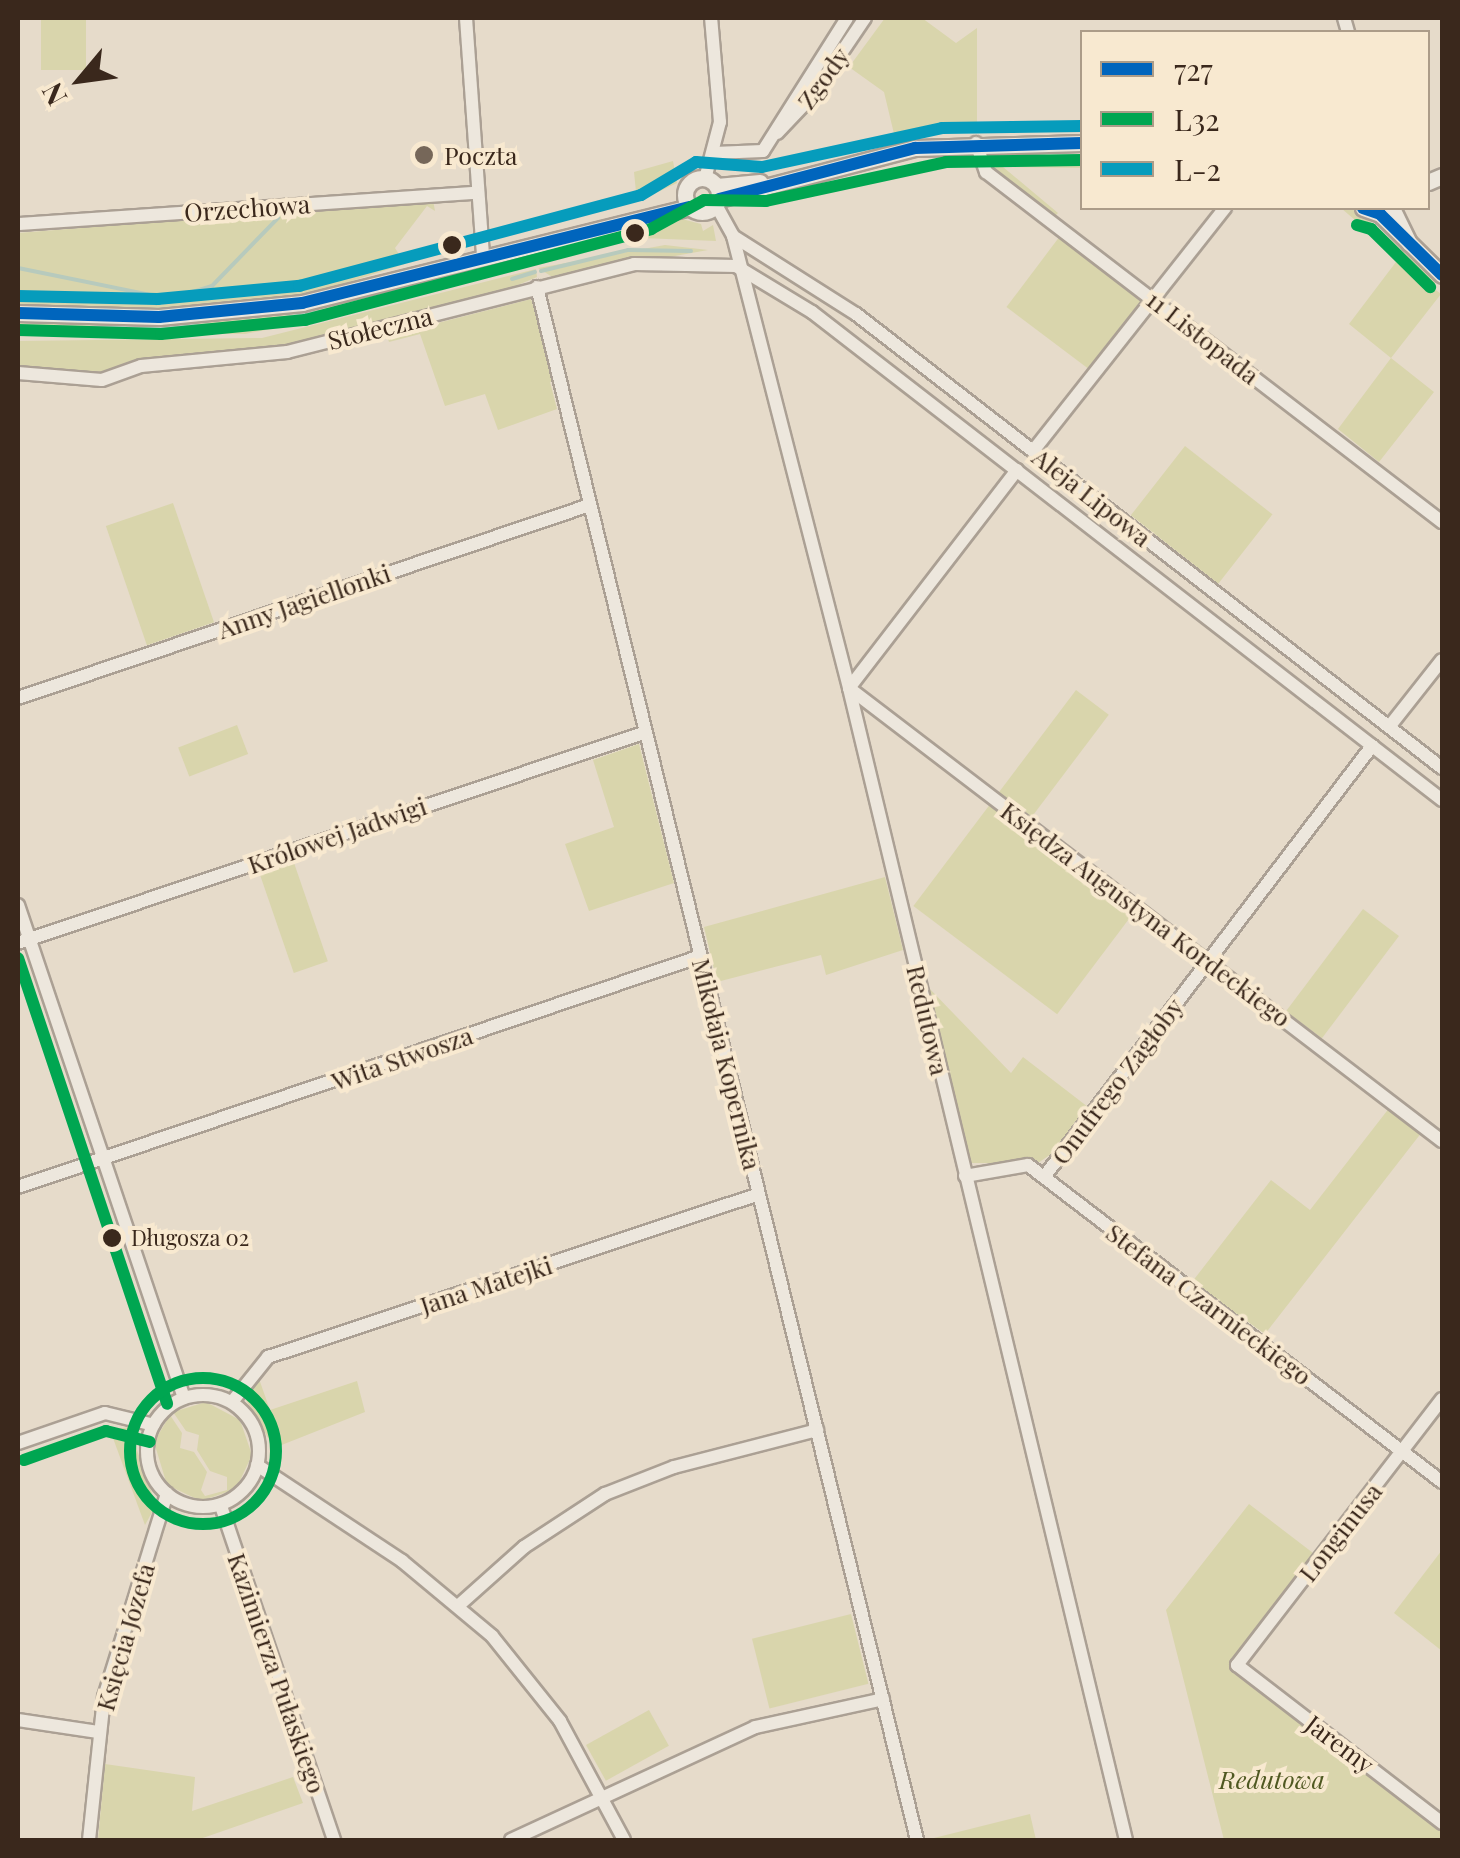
<!DOCTYPE html>
<meta charset="utf-8">
<style>
body{margin:0}
#map{position:relative;width:1460px;height:1858px;overflow:hidden;background:#e6dbca;font-family:"Playfair Display",serif}
div>[style]{position:absolute}
[style*='--x']{left:calc(var(--x)*1px);top:calc(var(--y)*1px);width:calc(var(--w)*1px);rotate:calc(var(--a)*1deg)}
.green>*{inset:0;background:#d9d5ac;transform-origin:0 0}
.stream>*{height:4px;margin:-2px;padding:0 2px;transform-origin:2px;border-radius:2px;background:#b7cabd}
.roads{filter:drop-shadow(2px 0 #aba094) drop-shadow(-2px 0 #aba094) drop-shadow(0 2px #aba094) drop-shadow(0 -2px #aba094)}
.minor>*{height:12px;margin:-6px;padding:0 6px;transform-origin:6px;border-radius:6px;background:#ede7dd}
.minor>.ring{margin:-6px;padding:0;box-sizing:content-box;background:none;border:12px solid #ede7dd;border-radius:50%}
.tertiary>*{height:15px;margin:-7.5px;padding:0 7.5px;transform-origin:7.5px;border-radius:7.5px;background:#ede7dd}
.tertiary>.ring{margin:-7.5px;padding:0;box-sizing:content-box;background:none;border:15px solid #ede7dd;border-radius:50%}
.bus-1>*{height:12px;margin:-6px;padding:0 6px;transform-origin:6px;border-radius:6px;background:#0065bd}
.bus-2>*{height:12px;margin:-6px;padding:0 6px;transform-origin:6px;border-radius:6px;background:#00a651}
.bus-2>.ring{margin:-6px;padding:0;box-sizing:content-box;background:none;border:12px solid #00a651;border-radius:50%}
.bus-3>*{height:12px;margin:-6px;padding:0 6px;transform-origin:6px;border-radius:6px;background:#069cbc}
.dots>*{width:28px;height:28px;translate:-50% -50%;box-sizing:border-box;border:5px solid #f8e9d0;border-radius:50%}
span{translate:-50% -50%;white-space:nowrap;text-align:center;line-height:1.15;-webkit-text-stroke:8px #f8e9d0;paint-order:stroke}
.bus-label{font-size:22px;color:#3a281c}
.left{translate:0 -50%;text-align:left}
.street-label{font-size:25px;color:#3a281c}
.poi-label{font-size:25px;color:#3a281c}
.park-label{font-size:25px;color:#4f5821;font-style:italic}
.frame{position:absolute;inset:0;border:20px solid #3a281c;pointer-events:none}
.legend{position:absolute;left:1080px;top:30px;width:350px;height:180px;box-sizing:border-box;background:#f8e9d0;border:2px solid #ac9c88;margin:0;padding:12px 18px;list-style:none;font-size:30px;color:#3a281c}
.legend li{display:flex;align-items:center;gap:20px;height:50px}
.legend b{width:50px;border:2px solid #ac9c88}
.north{position:absolute;left:30px;top:30px;width:100px;height:100px;-webkit-text-stroke:8px #f8e9d0;paint-order:stroke;rotate:241deg;font-size:28px;font-weight:700;line-height:40px;text-align:center;color:#3a281c}
.north::after{content:'';display:block;margin:auto;width:35px;height:45px;background:#3a281c;clip-path:polygon(50% 0,100% 100%,50% 72%,0 100%)}
</style>
<div id="map">
<div class="green">
<i style="left:41px;top:18px;width:45px;height:52px"></i>
<i style="clip-path:polygon(885px 18px,922px 18px,956px 43px,977px 28px,977px 128px,1013px 131px,928px 128px,895px 138px,884px 92px,849px 67px)"></i>
<i style="clip-path:polygon(993px 157px,1082px 159px,1082px 168px,1003px 167px,1058px 213px,1055px 216px,987px 164px)"></i>
<i style="clip-path:polygon(673px 161px,677px 183px,637px 202px,634px 172px)"></i>
<i style="clip-path:polygon(433px 200px,435px 211px,427px 206px,395px 248px,405px 264px,308px 295px,184px 309px,18px 307px,18px 233px)"></i>
<i style="clip-path:polygon(1341px 208px,1352px 208px,1376px 226px,1436px 281px,1432px 287px,1441px 294px,1391px 358px,1434px 392px,1379px 462px,1338px 429px,1391px 358px,1349px 324px,1399px 258px)"></i>
<i style="clip-path:polygon(682px 219px,701px 224px,703px 231px,713px 225px,716px 241px,642px 238px,536px 261px,549px 251px,633px 238px,655px 224px)"></i>
<i style="left:1060px;top:236px;width:108px;height:89px;rotate:37deg"></i>
<i style="clip-path:polygon(665px 245px,708px 250px,554px 278px,538px 268px)"></i>
<i style="clip-path:polygon(533px 257px,534px 261px,306px 322px,245px 334px,18px 334px,18px 323px,135px 325px,266px 316px)"></i>
<i style="clip-path:polygon(536px 269px,537px 277px,504px 291px,294px 345px,99px 375px,18px 368px,18px 341px,262px 338px)"></i>
<i style="clip-path:polygon(531px 299px,557px 379px,550px 382px,557px 409px,498px 430px,485px 394px,445px 406px,420px 334px,389px 342px,387px 336px)"></i>
<i style="left:1185px;top:446px;width:111px;height:88px;rotate:38deg"></i>
<i style="left:173px;top:503px;width:126px;height:71px;rotate:71deg"></i>
<i style="left:1076px;top:690px;width:41px;height:129px;rotate:37deg"></i>
<i style="left:237px;top:725px;width:31px;height:63px;rotate:69deg"></i>
<i style="clip-path:polygon(639px 744px,674px 883px,589px 911px,565px 844px,614px 827px,593px 760px)"></i>
<i style="left:991px;top:803px;width:180px;height:129px;rotate:37deg"></i>
<i style="left:293px;top:860px;width:107px;height:36px;rotate:71deg"></i>
<i style="clip-path:polygon(885px 877px,903px 950px,826px 975px,821px 955px,717px 982px,704px 927px)"></i>
<i style="left:1363px;top:909px;width:45px;height:128px;rotate:37deg"></i>
<i style="clip-path:polygon(927px 986px,1011px 1073px,1023px 1057px,1088px 1107px,1054px 1152px,1038px 1163px,971px 1163px)"></i>
<i style="clip-path:polygon(1390px 1107px,1422px 1132px,1265px 1334px,1192px 1282px,1271px 1180px,1310px 1210px)"></i>
<i style="clip-path:polygon(258px 1376px,270px 1410px,357px 1381px,365px 1412px,274px 1448px,246px 1400px)"></i>
<i style="clip-path:polygon(206px 1402px,240px 1420px,252px 1455px,236px 1489px,201px 1501px,167px 1485px,154px 1442px,170px 1415px,182px 1433px,180px 1448px,194px 1452px,207px 1472px,201px 1490px,205px 1496px,227px 1490px,227px 1477px,210px 1471px,197px 1450px,199px 1435px,186px 1431px,173px 1412px)"></i>
<i style="clip-path:polygon(129px 1427px,156px 1505px,145px 1525px,110px 1430px)"></i>
<i style="clip-path:polygon(1249px 1504px,1317px 1556px,1231px 1667px,1442px 1831px,1442px 1840px,1224px 1840px,1166px 1610px)"></i>
<i style="clip-path:polygon(1442px 1550px,1442px 1651px,1394px 1613px)"></i>
<i style="left:851px;top:1614px;width:72px;height:102px;rotate:76deg"></i>
<i style="left:649px;top:1710px;width:41px;height:72px;rotate:61deg"></i>
<i style="clip-path:polygon(105px 1764px,195px 1777px,192px 1811px,293px 1777px,303px 1803px,197px 1840px,98px 1839px)"></i>
<i style="clip-path:polygon(1030px 1814px,1036px 1840px,930px 1839px)"></i>
</div>
<div class="stream">
<i style="--x:18;--y:268;--w:155;--a:11.5"></i>
<i style="--x:170;--y:299;--w:44;--a:-17.2"></i>
<i style="--x:212;--y:286;--w:95;--a:-45.9"></i>
<i style="--x:541;--y:271;--w:89;--a:-13.6"></i>
<i style="--x:628;--y:250;--w:63;--a:0.9"></i>
<i style="--x:512;--y:279;--w:24;--a:-17"></i>
<i style="--x:18;--y:329;--w:226;--a:-1"></i>
<i style="--x:244;--y:325;--w:112;--a:-9.8"></i>
<i style="--x:354;--y:306;--w:160;--a:-14.8"></i>
</div>
<div class="roads">
<div class="minor">
<i style="--x:466;--y:18;--w:241;--a:85.9"></i>
<i style="--x:1344;--y:18;--w:15;--a:74"></i>
<i style="--x:777;--y:133;--w:52;--a:-46.5"></i>
<i style="--x:813;--y:95;--w:93;--a:-56"></i>
<i style="--x:976;--y:143;--w:31;--a:71"></i>
<i style="--x:986;--y:172;--w:575;--a:37.51"></i>
<i style="--x:714;--y:153;--w:49;--a:-2.3"></i>
<i style="--x:763;--y:151;--w:157;--a:-57.7"></i>
<i style="--x:705;--y:179;--w:59;--a:-75.3"></i>
<i style="--x:720;--y:122;--w:104;--a:-94.9"></i>
<i style="--x:716;--y:205;--w:35;--a:61"></i>
<i style="--x:733;--y:236;--w:467;--a:75.6"></i>
<i style="--x:849;--y:688;--w:1185;--a:76.48"></i>
<i style="--x:18;--y:224;--w:460;--a:-3.9"></i>
<i style="--x:733;--y:236;--w:146;--a:32.4"></i>
<i style="--x:856;--y:314;--w:741;--a:37.77"></i>
<i style="--x:537;--y:287;--w:1599;--a:76.25"></i>
<i style="--x:18;--y:373;--w:84;--a:4.8"></i>
<i style="--x:102;--y:380;--w:41;--a:-19.7"></i>
<i style="--x:141;--y:366;--w:147;--a:-5.5"></i>
<i style="--x:287;--y:352;--w:358;--a:-14.2"></i>
<i style="--x:634;--y:264;--w:102;--a:1.1"></i>
<i style="--x:736;--y:266;--w:89;--a:31.2"></i>
<i style="--x:812;--y:312;--w:797;--a:37.76"></i>
<i style="--x:1033;--y:451;--w:310;--a:-51.7"></i>
<i style="--x:1017;--y:470;--w:275;--a:127.6"></i>
<i style="--x:849;--y:688;--w:746;--a:37.38"></i>
<i style="--x:18;--y:698;--w:604;--a:-18.65"></i>
<i style="--x:1389;--y:727;--w:85;--a:-51.7"></i>
<i style="--x:18;--y:905;--w:520;--a:71.39"></i>
<i style="--x:18;--y:943;--w:662;--a:-18.57"></i>
<i style="--x:965;--y:1176;--w:64;--a:-9.9"></i>
<i style="--x:1028;--y:1165;--w:521;--a:37.44"></i>
<i style="--x:1044;--y:1177;--w:542;--a:-52.73"></i>
<i style="--x:18;--y:1187;--w:721;--a:-18.69"></i>
<i class="ring" style="left:147px;top:1395px;width:100px;height:100px"></i>
<i style="--x:1442;--y:1399;--w:336;--a:127.6"></i>
<i style="--x:1237;--y:1665;--w:259;--a:37.6"></i>
<i style="--x:232;--y:1402;--w:58;--a:-51.3"></i>
<i style="--x:268;--y:1357;--w:517;--a:-18.36"></i>
<i style="--x:18;--y:1443;--w:92;--a:-19"></i>
<i style="--x:105;--y:1413;--w:50;--a:13.8"></i>
<i style="--x:257;--y:1465;--w:174;--a:33.5"></i>
<i style="--x:402;--y:1561;--w:117;--a:39.8"></i>
<i style="--x:492;--y:1636;--w:109;--a:51.3"></i>
<i style="--x:560;--y:1721;--w:135;--a:61.7"></i>
<i style="--x:221;--y:1506;--w:353;--a:71.3"></i>
<i style="--x:458;--y:1606;--w:89;--a:-41.8"></i>
<i style="--x:524;--y:1547;--w:97;--a:-33.2"></i>
<i style="--x:605;--y:1494;--w:74;--a:-21.4"></i>
<i style="--x:674;--y:1467;--w:148;--a:-14.5"></i>
<i style="--x:18;--y:1720;--w:81;--a:8.5"></i>
<i style="--x:89;--y:1840;--w:144;--a:-84"></i>
<i style="--x:104;--y:1697;--w:213;--a:-72.8"></i>
<i style="--x:511;--y:1840;--w:269;--a:-24.8"></i>
<i style="--x:755;--y:1727;--w:131;--a:-12.3"></i>
</div>
<div class="tertiary">
<i class="ring" style="left:685px;top:178px;width:19px;height:19px"></i>
<i style="--x:1428;--y:182;--w:15;--a:-23"></i>
<i style="--x:717;--y:186;--w:43;--a:-5.3"></i>
<i style="--x:719;--y:199;--w:203;--a:-14.6"></i>
<i style="--x:915;--y:148;--w:167;--a:-1.7"></i>
<i style="--x:1363;--y:208;--w:18;--a:19"></i>
<i style="--x:1380;--y:214;--w:87;--a:44.5"></i>
<i style="--x:1392;--y:208;--w:39;--a:64"></i>
<i style="--x:18;--y:313;--w:141;--a:1.6"></i>
<i style="--x:159;--y:317;--w:144;--a:-5.6"></i>
<i style="--x:302;--y:303;--w:400;--a:-13.9"></i>
</div>
</div>
<div class="bus-1">
<i style="--x:719;--y:199;--w:203;--a:-14.6"></i>
<i style="--x:915;--y:148;--w:167;--a:-1.7"></i>
<i style="--x:1363;--y:208;--w:18;--a:19"></i>
<i style="--x:1380;--y:214;--w:87;--a:44.5"></i>
<i style="--x:18;--y:313;--w:141;--a:1.6"></i>
<i style="--x:159;--y:317;--w:144;--a:-5.6"></i>
<i style="--x:302;--y:303;--w:400;--a:-13.9"></i>
</div>
<div class="bus-2">
<i style="--x:1357;--y:225;--w:15;--a:16"></i>
<i style="--x:1371;--y:229;--w:83;--a:44.5"></i>
<i style="--x:18;--y:330;--w:143;--a:1.6"></i>
<i style="--x:161;--y:334;--w:145;--a:-5.6"></i>
<i style="--x:305;--y:320;--w:358;--a:-14.7"></i>
<i style="--x:651;--y:229;--w:60;--a:-28.7"></i>
<i style="--x:704;--y:200;--w:62;--a:0.9"></i>
<i style="--x:766;--y:201;--w:184;--a:-12.2"></i>
<i style="--x:946;--y:162;--w:136;--a:-0.8"></i>
<i style="--x:18;--y:958;--w:470;--a:71.5"></i>
<i class="ring" style="left:130px;top:1378px;width:134px;height:134px"></i>
<i style="--x:24;--y:1460;--w:87;--a:-19.5"></i>
<i style="--x:106;--y:1431;--w:45;--a:14"></i>
</div>
<div class="bus-3">
<i style="--x:18;--y:296;--w:140;--a:1.2"></i>
<i style="--x:158;--y:299;--w:142;--a:-5.3"></i>
<i style="--x:299;--y:286;--w:354;--a:-14.9"></i>
<i style="--x:641;--y:195;--w:64;--a:-31"></i>
<i style="--x:696;--y:162;--w:66;--a:4.3"></i>
<i style="--x:762;--y:167;--w:184;--a:-12.2"></i>
<i style="--x:942;--y:128;--w:140;--a:-0.8"></i>
</div>
<div class="dots">
<i style="left:424px;top:155px;background:#766759"></i>
<i style="left:635px;top:233px;background:#3a281c"></i>
<i style="left:452px;top:245px;background:#3a281c"></i>
<i style="left:112px;top:1238px;background:#3a281c"></i>
</div>
<div class="bus-label">
<span class="left" style="left:131px;top:1238px">Długosza 02</span>
</div>
<div class="street-label">
<span style="left:823px;top:78px;rotate:-54deg">Zgody</span>
<span style="left:247px;top:208px;rotate:-4deg">Orzechowa</span>
<span style="left:380px;top:328px;rotate:-14deg">Stołeczna</span>
<span style="left:1203px;top:337px;rotate:38deg">11 Listopada</span>
<span style="left:1092px;top:497px;rotate:38deg">Aleja Lipowa</span>
<span style="left:304px;top:601px;rotate:-19deg">Anny Jagiellonki</span>
<span style="left:337px;top:835px;rotate:-19deg">Królowej Jadwigi</span>
<span style="left:1146px;top:914px;rotate:37deg">Księdza Augustyna Kordeckiego</span>
<span style="left:928px;top:1020px;rotate:77deg">Redutowa</span>
<span style="left:402px;top:1058px;rotate:-19deg">Wita Stwosza</span>
<span style="left:727px;top:1064px;rotate:76deg">Mikołaja Kopernika</span>
<span style="left:1117px;top:1081px;rotate:-53deg">Onufrego Zagłoby</span>
<span style="left:486px;top:1285px;rotate:-18deg">Jana Matejki</span>
<span style="left:1209px;top:1304px;rotate:37deg">Stefana Czarnieckiego</span>
<span style="left:1340px;top:1532px;rotate:-52deg">Longinusa</span>
<span style="left:125px;top:1637px;rotate:-74deg">Księcia Józefa</span>
<span style="left:277px;top:1673px;rotate:71deg">Kazimierza Pułaskiego</span>
<span style="left:1340px;top:1744px;rotate:37deg">Jaremy</span>
</div>
<div class="poi-label">
<span class="left" style="left:444px;top:155px">Poczta</span>
</div>
<div class="park-label">
<span style="left:1272px;top:1779px">Redutowa</span>
</div>
<div class="frame"></div>
<ul class="legend">
<li><b style="height:12px;background:#0065bd"></b>727</li>
<li><b style="height:12px;background:#00a651"></b>L32</li>
<li><b style="height:12px;background:#069cbc"></b>L-2</li>
</ul>
<div class="north">N</div>
</div>
